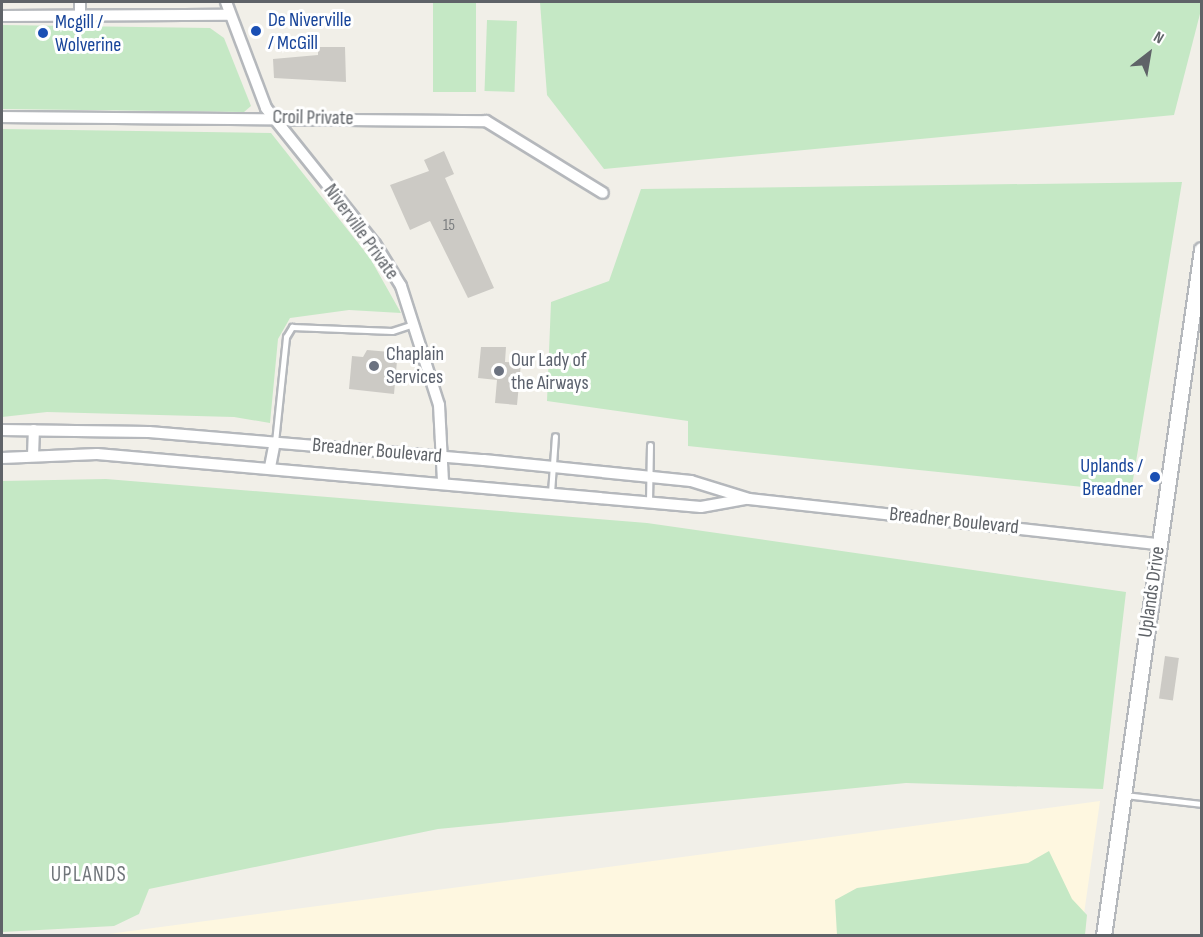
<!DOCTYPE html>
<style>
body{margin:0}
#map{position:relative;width:1203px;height:937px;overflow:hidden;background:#f1efe8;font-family:"Sofia Sans Condensed",sans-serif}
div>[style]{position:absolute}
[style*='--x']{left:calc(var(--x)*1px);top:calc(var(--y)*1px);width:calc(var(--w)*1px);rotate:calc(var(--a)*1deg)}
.commercial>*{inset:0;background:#fef7e0}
.green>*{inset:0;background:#c5e8c5;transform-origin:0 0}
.building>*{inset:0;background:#cccac5;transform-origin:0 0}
.roads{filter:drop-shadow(2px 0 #b5b8bc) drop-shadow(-2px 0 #b5b8bc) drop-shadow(0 2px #b5b8bc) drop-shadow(0 -2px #b5b8bc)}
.service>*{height:5px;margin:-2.5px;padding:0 2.5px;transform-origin:2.5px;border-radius:2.5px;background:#fff}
.minor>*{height:10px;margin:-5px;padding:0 5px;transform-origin:5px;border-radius:5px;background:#fff}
.secondary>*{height:14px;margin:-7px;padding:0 7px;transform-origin:7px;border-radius:7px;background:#fff}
.dots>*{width:16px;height:16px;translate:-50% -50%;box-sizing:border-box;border:3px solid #fff;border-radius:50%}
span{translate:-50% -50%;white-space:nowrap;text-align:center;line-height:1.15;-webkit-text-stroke:6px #fff;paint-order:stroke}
.number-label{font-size:16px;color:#7a7d7f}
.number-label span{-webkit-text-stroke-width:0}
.transit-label{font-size:20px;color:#164399}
.left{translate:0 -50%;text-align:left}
.right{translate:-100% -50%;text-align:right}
.street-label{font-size:20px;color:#5f6368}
.worship-label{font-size:20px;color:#5b616d}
.neighbourhood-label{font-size:21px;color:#70757a;letter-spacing:1.5px}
.frame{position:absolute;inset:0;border:3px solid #5f6368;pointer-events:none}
.north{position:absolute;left:1119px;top:24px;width:60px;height:60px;-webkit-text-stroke:4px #fff;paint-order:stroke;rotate:31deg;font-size:16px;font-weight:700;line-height:24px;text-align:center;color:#5f6368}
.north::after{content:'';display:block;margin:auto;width:21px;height:27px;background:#5f6368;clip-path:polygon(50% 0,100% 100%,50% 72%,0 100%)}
</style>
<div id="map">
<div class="commercial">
<i style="clip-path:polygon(1100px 801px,1081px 935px,101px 935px)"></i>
</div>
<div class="green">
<i style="left:433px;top:2px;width:43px;height:90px"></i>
<i style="clip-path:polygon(540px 2px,1201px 2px,1202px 6px,1174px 115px,604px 169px,547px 95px)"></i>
<i style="left:487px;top:20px;width:30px;height:71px;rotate:2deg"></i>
<i style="clip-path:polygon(2px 25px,210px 28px,224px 38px,251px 106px,244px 112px,2px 109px)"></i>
<i style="clip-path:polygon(2px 129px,271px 133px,370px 258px,401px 313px,349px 310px,290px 318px,278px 339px,270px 423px,234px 417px,47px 412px,2px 417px)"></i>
<i style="clip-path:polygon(1182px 182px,1131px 492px,688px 446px,688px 421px,547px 401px,551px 302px,609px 281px,641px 189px)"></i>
<i style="clip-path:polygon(106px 479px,647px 523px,1126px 592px,1103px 789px,906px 783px,438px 829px,149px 889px,139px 914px,114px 926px,2px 932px,2px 481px)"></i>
<i style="clip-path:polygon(1049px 851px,1072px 899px,1087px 915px,1085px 935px,837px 935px,835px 900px,857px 888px,1028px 863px)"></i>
</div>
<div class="building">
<i style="clip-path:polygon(318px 47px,345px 47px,346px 82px,274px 78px,273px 59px,318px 55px)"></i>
<i style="clip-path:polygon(444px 151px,454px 174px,445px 178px,494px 288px,468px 298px,430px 221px,410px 230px,390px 185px,429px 171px,424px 160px)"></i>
<i style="clip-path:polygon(481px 347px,506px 347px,505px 362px,521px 363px,517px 405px,495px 403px,497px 380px,478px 378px)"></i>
<i style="clip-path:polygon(367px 350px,390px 352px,389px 360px,397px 361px,394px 394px,349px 389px,352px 356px,363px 357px)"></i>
<i style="left:1165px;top:656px;width:14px;height:43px;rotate:8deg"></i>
</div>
<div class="roads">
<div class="service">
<i style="--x:275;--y:442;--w:106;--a:-84"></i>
<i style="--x:286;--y:337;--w:12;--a:-59"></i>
<i style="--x:292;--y:327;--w:100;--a:2.3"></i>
<i style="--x:392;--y:331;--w:23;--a:-18"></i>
<i style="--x:551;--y:493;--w:57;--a:-86"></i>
<i style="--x:649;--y:502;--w:57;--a:-89"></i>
<i style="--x:1125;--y:795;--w:78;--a:6.7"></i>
</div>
<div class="minor">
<i style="--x:226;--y:2;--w:113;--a:69.3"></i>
<i style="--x:266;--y:108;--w:174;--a:51.3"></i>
<i style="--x:375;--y:244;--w:49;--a:58.2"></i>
<i style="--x:401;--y:286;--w:125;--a:72.3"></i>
<i style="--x:439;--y:405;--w:77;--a:87"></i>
<i style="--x:2;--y:16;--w:227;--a:-0.3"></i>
<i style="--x:80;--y:16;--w:14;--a:-90"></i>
<i style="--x:2;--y:117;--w:484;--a:0.5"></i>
<i style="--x:486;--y:121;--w:137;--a:31.6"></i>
<i style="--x:2;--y:430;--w:147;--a:0.8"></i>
<i style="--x:149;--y:432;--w:336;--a:4.8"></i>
<i style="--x:484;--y:460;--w:208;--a:5.8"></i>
<i style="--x:691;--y:481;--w:61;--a:17.2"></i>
<i style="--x:749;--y:499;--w:412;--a:6.3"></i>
<i style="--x:33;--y:456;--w:26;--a:-88"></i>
<i style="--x:2;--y:458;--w:95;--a:-2.4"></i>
<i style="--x:97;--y:454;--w:606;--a:5.01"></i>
<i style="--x:701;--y:507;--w:46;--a:-10.1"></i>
<i style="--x:270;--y:467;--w:25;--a:-79"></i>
</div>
<div class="secondary">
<i style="--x:1104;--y:936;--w:693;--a:-81.87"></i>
</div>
</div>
<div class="dots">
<i style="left:256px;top:31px;background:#1a4fb4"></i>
<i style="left:43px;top:33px;background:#1a4fb4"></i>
<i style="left:374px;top:366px;background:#6b7280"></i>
<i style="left:499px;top:371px;background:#6b7280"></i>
<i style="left:1155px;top:477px;background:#1a4fb4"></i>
</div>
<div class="number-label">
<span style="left:449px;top:226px">15</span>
</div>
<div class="transit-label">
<span class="left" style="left:268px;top:32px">De Niverville<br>/ McGill</span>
<span class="left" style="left:55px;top:34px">Mcgill /<br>Wolverine</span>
<span class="right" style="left:1143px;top:478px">Uplands /<br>Breadner</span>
</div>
<div class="street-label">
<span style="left:313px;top:118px;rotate:1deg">Croil Private</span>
<span style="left:361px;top:232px;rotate:54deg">Niverville Private</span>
<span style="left:377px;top:451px;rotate:5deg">Breadner Boulevard</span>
<span style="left:954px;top:521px;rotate:6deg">Breadner Boulevard</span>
<span style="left:1152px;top:592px;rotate:-82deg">Uplands Drive</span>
</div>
<div class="worship-label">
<span class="left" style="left:386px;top:366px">Chaplain<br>Services</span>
<span class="left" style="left:511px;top:372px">Our Lady of<br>the Airways</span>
</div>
<div class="neighbourhood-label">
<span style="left:89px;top:875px">UPLANDS</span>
</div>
<div class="frame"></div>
<div class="north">N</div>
</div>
